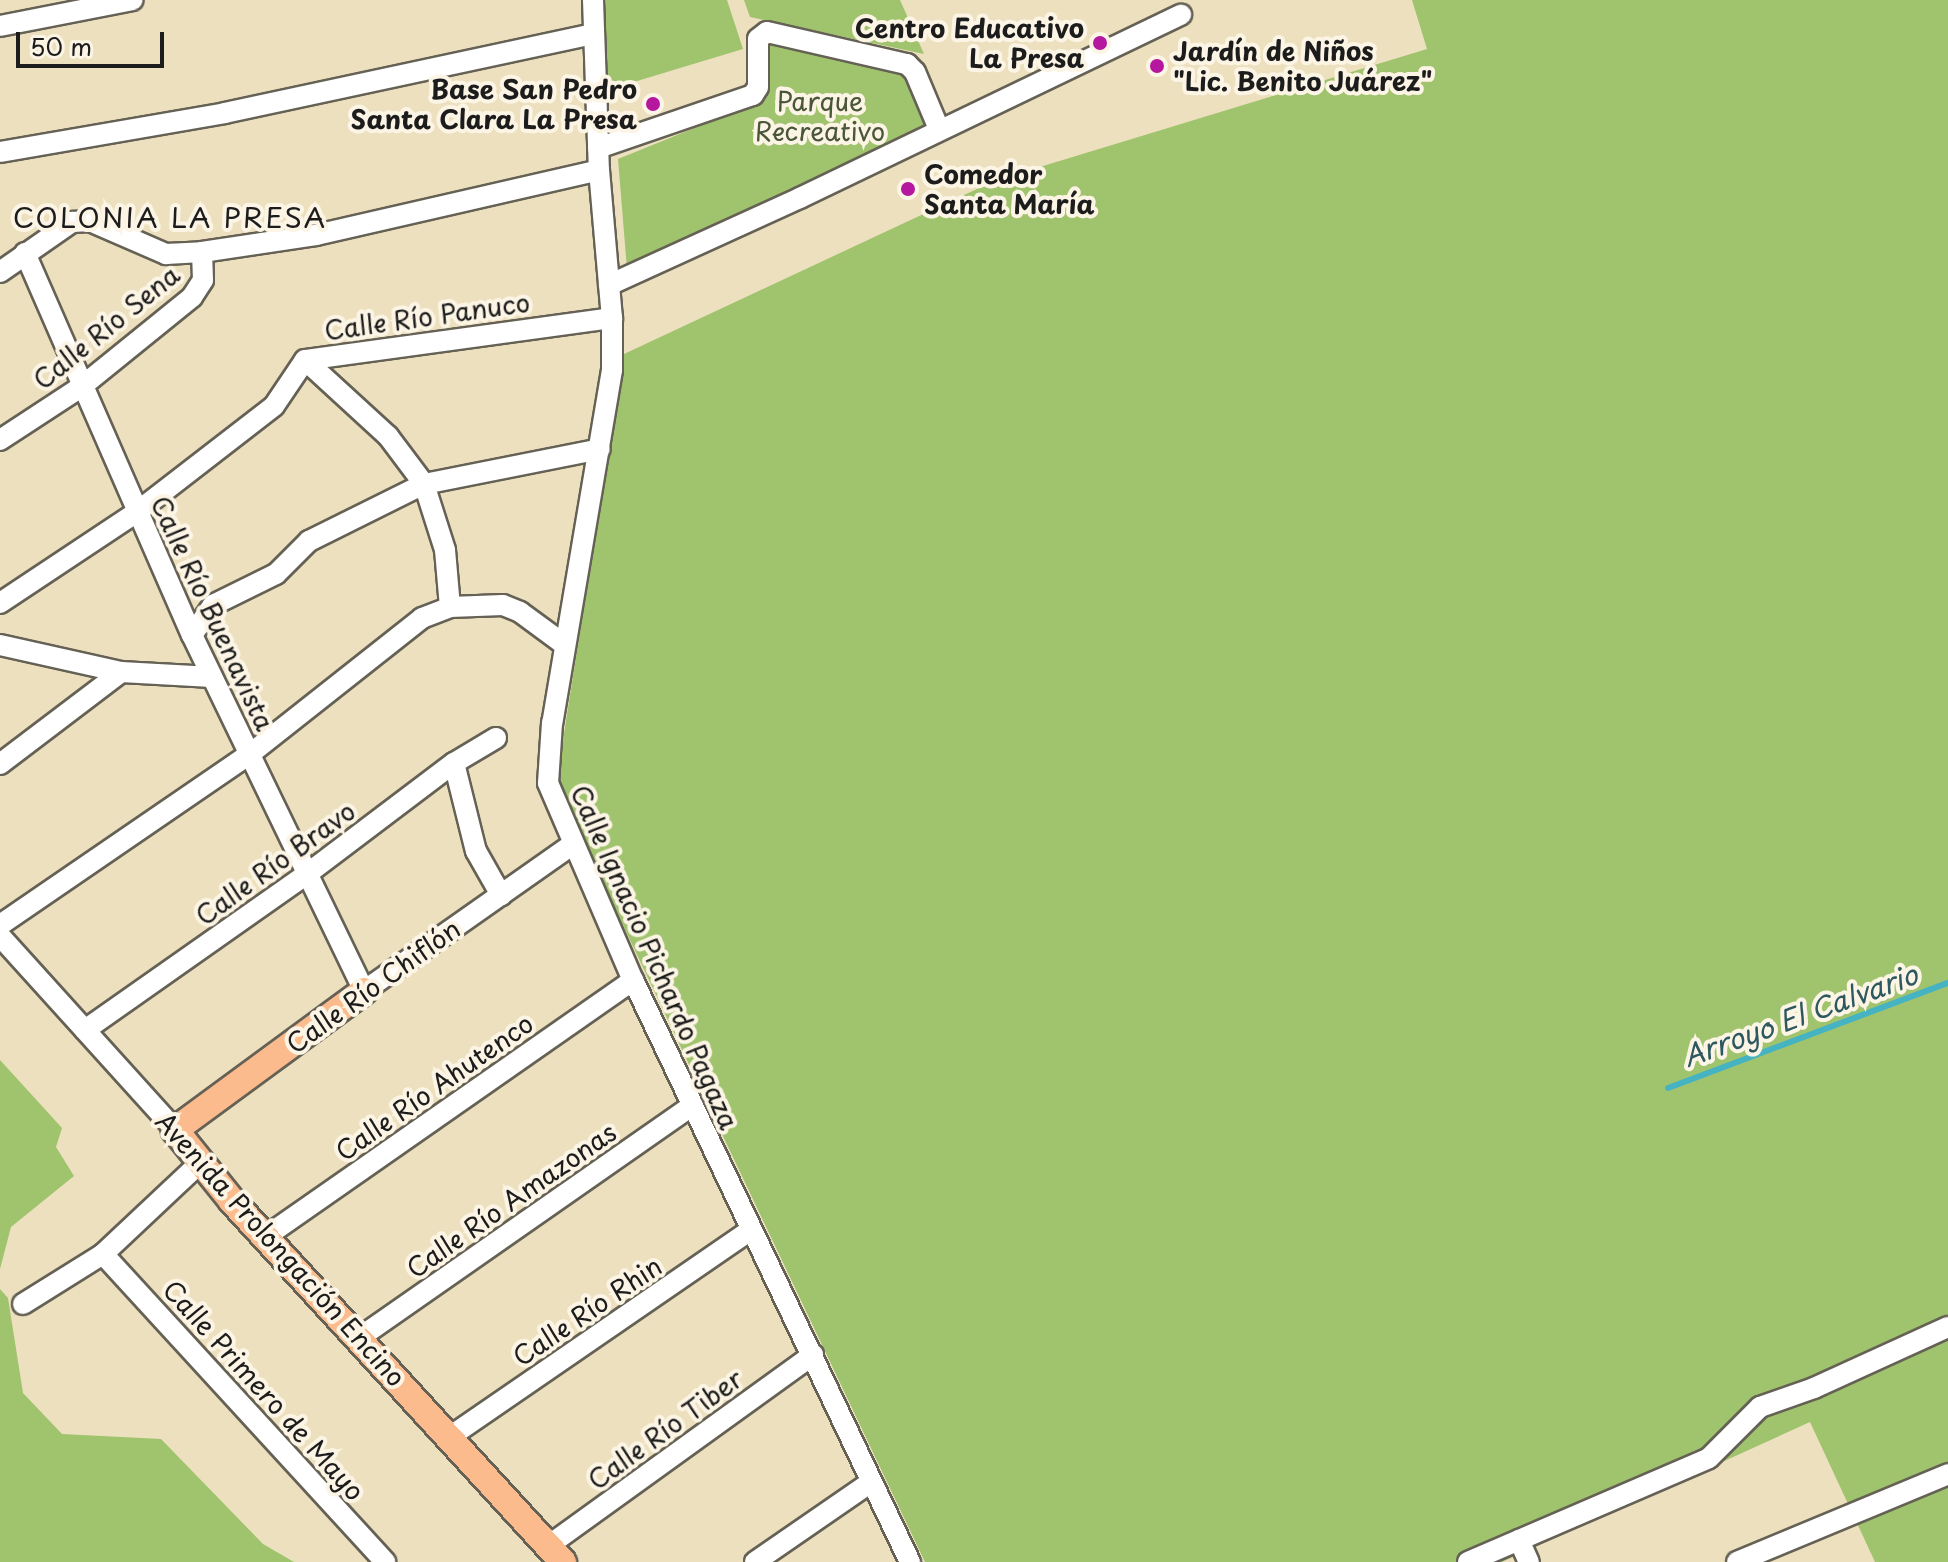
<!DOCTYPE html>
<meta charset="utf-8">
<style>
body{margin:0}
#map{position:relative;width:1948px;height:1562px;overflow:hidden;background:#ede0bf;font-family:"Playpen Sans",sans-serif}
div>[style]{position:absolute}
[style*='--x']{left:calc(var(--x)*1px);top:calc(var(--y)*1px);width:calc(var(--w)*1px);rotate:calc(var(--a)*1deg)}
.green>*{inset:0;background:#a0c36d}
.stream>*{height:6px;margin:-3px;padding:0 3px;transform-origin:3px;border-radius:3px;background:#46b3c3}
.roads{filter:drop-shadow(2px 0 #656155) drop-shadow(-2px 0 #656155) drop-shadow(0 2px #656155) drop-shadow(0 -2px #656155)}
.minor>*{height:20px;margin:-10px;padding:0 10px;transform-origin:10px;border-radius:10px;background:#fff}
.major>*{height:26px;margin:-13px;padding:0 13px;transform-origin:13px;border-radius:13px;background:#fbbb8d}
.dots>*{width:22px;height:22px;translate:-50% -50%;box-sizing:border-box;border:4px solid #fcf5e5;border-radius:50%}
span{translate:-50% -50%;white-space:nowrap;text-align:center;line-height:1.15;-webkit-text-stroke:8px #fcf5e5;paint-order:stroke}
.poi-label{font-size:26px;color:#1c1c1c;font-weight:700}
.right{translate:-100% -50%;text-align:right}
.left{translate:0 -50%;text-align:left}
.park-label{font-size:26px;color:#4a5638}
.street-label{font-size:26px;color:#1c1c1c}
.neighbourhood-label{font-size:28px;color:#1c1c1c;letter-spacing:2px}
.water-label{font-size:28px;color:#2d585f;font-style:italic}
.scale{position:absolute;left:16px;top:32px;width:148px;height:36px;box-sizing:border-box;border:4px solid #1c1c1c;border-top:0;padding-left:10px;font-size:24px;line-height:28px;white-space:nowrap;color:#1c1c1c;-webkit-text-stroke:6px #fcf5e5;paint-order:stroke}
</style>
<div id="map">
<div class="green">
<i style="clip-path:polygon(603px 0,727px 0,743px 49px,604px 91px)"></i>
<i style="clip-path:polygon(744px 0,900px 0,924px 54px,750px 17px)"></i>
<i style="clip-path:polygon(1412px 0,1948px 0,1948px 1562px,1875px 1562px,1810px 1422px,1502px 1562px,925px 1562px,556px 784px,624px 354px,994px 181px,1427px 49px)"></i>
<i style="clip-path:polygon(762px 38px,906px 75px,932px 131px,627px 269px,618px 159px,761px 101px)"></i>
<i style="clip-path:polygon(0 1060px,62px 1128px,56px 1147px,74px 1176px,11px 1227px,0 1269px)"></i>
<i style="clip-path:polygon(0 1289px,8px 1298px,23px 1393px,62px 1434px,161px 1439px,263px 1544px,294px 1562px,0 1562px)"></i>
</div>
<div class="stream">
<i style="--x:1668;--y:1088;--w:299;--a:-20.6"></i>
</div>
<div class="roads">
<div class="minor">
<i style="--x:593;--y:0;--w:170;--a:88"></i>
<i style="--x:599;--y:170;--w:149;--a:85"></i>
<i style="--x:612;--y:318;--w:52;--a:90"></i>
<i style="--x:612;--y:370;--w:358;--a:99.6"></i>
<i style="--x:552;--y:723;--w:60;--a:93.8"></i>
<i style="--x:548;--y:783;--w:215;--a:66.7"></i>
<i style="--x:633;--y:980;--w:645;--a:64.55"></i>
<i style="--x:0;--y:26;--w:135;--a:-11.1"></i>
<i style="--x:598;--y:148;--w:164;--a:-18.9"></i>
<i style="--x:753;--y:95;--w:9;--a:-58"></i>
<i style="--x:758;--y:87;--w:48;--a:-90"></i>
<i style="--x:758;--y:39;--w:11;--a:-38"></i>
<i style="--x:767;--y:32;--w:144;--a:12.9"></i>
<i style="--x:907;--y:64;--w:11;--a:45"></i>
<i style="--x:915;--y:72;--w:62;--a:67.2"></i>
<i style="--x:0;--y:152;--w:228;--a:-9.8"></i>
<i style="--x:225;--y:113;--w:376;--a:-12.1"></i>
<i style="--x:25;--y:253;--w:417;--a:66.4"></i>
<i style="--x:192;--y:635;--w:395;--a:64.2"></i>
<i style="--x:364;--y:991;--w:256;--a:-35.1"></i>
<i style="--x:0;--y:272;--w:88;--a:-34.8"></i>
<i style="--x:72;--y:222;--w:18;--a:-3"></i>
<i style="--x:90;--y:221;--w:83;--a:23.5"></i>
<i style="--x:166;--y:254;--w:36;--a:-3"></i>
<i style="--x:202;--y:252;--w:115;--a:-8.5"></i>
<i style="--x:316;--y:235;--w:290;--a:-12.9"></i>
<i style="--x:609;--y:285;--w:210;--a:-24.5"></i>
<i style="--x:800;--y:198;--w:423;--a:-25.7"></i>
<i style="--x:305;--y:360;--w:113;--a:42.5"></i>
<i style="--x:388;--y:436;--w:60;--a:53.1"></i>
<i style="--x:424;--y:484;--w:69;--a:72.3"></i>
<i style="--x:445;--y:550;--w:57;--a:85"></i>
<i style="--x:0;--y:440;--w:97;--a:-33.2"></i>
<i style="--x:81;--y:387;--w:143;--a:-39"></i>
<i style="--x:192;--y:297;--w:20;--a:-57"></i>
<i style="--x:203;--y:280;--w:28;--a:-92"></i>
<i style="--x:0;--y:603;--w:164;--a:-33.6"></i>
<i style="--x:137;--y:512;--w:173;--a:-37.7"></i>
<i style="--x:274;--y:406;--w:55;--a:-56"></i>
<i style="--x:305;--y:360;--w:310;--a:-7.8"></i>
<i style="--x:192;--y:635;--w:37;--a:-55"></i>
<i style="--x:213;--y:605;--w:70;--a:-26.2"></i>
<i style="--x:276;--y:574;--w:47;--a:-45"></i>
<i style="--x:309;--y:541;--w:128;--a:-26.4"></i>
<i style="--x:424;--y:484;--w:179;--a:-11.2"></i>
<i style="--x:0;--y:645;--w:124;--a:12.6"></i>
<i style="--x:121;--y:672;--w:91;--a:3.1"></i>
<i style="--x:454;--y:763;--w:91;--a:76"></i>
<i style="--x:476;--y:851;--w:51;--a:60.4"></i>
<i style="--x:0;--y:764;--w:152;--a:-37.2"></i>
<i style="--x:0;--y:925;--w:303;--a:-34.4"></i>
<i style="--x:250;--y:754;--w:219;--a:-38.3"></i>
<i style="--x:422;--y:618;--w:30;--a:-21"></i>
<i style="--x:450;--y:607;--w:53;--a:-2.2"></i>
<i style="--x:503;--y:605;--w:18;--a:22"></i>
<i style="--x:520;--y:612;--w:56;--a:36.3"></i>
<i style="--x:0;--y:936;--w:261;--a:47.9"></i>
<i style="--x:85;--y:1030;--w:271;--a:-35.1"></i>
<i style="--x:307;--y:874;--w:184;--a:-37.1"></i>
<i style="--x:454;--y:763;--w:49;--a:-30.8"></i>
<i style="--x:265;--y:1237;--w:449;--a:-34.9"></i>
<i style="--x:103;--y:1254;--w:418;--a:47.5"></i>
<i style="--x:23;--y:1304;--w:94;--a:-32"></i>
<i style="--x:103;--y:1254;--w:136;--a:-43.2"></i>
<i style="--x:359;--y:1338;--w:407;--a:-34.9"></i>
<i style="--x:451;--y:1436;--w:364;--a:-34.5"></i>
<i style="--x:1519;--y:1540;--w:24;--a:66"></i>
<i style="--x:548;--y:1546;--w:327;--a:-35.8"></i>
<i style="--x:755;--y:1562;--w:141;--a:-34.6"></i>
<i style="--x:1468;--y:1562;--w:262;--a:-23.3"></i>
<i style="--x:1709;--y:1458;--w:72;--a:-45"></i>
<i style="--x:1760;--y:1407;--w:57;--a:-19.4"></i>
<i style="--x:1814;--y:1388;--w:147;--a:-24.5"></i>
<i style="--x:1737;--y:1562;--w:229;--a:-22.6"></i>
</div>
<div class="major">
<i style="--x:364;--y:991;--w:235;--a:143.7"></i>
<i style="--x:175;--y:1130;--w:91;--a:51.2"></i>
<i style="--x:232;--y:1201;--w:490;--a:47.5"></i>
</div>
</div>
<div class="dots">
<i style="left:1100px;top:43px;background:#b5179e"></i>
<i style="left:1157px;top:66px;background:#b5179e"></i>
<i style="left:653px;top:104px;background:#b5179e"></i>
<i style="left:908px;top:189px;background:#b5179e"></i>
</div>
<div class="poi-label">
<span class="right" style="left:1084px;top:43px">Centro Educativo<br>La Presa</span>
<span class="left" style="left:1173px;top:66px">Jardín de Niños<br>"Lic. Benito Juárez"</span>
<span class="right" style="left:637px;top:104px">Base San Pedro<br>Santa Clara La Presa</span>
<span class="left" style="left:924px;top:189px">Comedor<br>Santa María</span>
</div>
<div class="park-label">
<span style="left:820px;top:116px">Parque<br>Recreativo</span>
</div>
<div class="street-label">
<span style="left:427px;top:316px;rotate:-8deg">Calle Río Panuco</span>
<span style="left:106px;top:327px;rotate:-39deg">Calle Río Sena</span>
<span style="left:213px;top:613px;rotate:65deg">Calle Río Buenavista</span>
<span style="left:275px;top:863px;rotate:-36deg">Calle Río Bravo</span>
<span style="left:655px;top:957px;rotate:66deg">Calle Ignacio Pichardo Pagaza</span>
<span style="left:373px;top:986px;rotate:-36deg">Calle Río Chiflón</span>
<span style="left:434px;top:1087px;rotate:-35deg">Calle Río Ahutenco</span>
<span style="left:511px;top:1200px;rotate:-35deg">Calle Río Amazonas</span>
<span style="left:281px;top:1249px;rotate:48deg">Avenida Prolongación Encino</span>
<span style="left:587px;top:1311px;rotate:-34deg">Calle Río Rhin</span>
<span style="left:264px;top:1390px;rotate:48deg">Calle Primero de Mayo</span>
<span style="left:665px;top:1429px;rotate:-36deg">Calle Río Tiber</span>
</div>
<div class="neighbourhood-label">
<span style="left:170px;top:217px">COLONIA LA PRESA</span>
</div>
<div class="water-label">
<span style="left:1800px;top:1015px;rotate:-20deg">Arroyo El Calvario</span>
</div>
<div class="scale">50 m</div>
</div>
